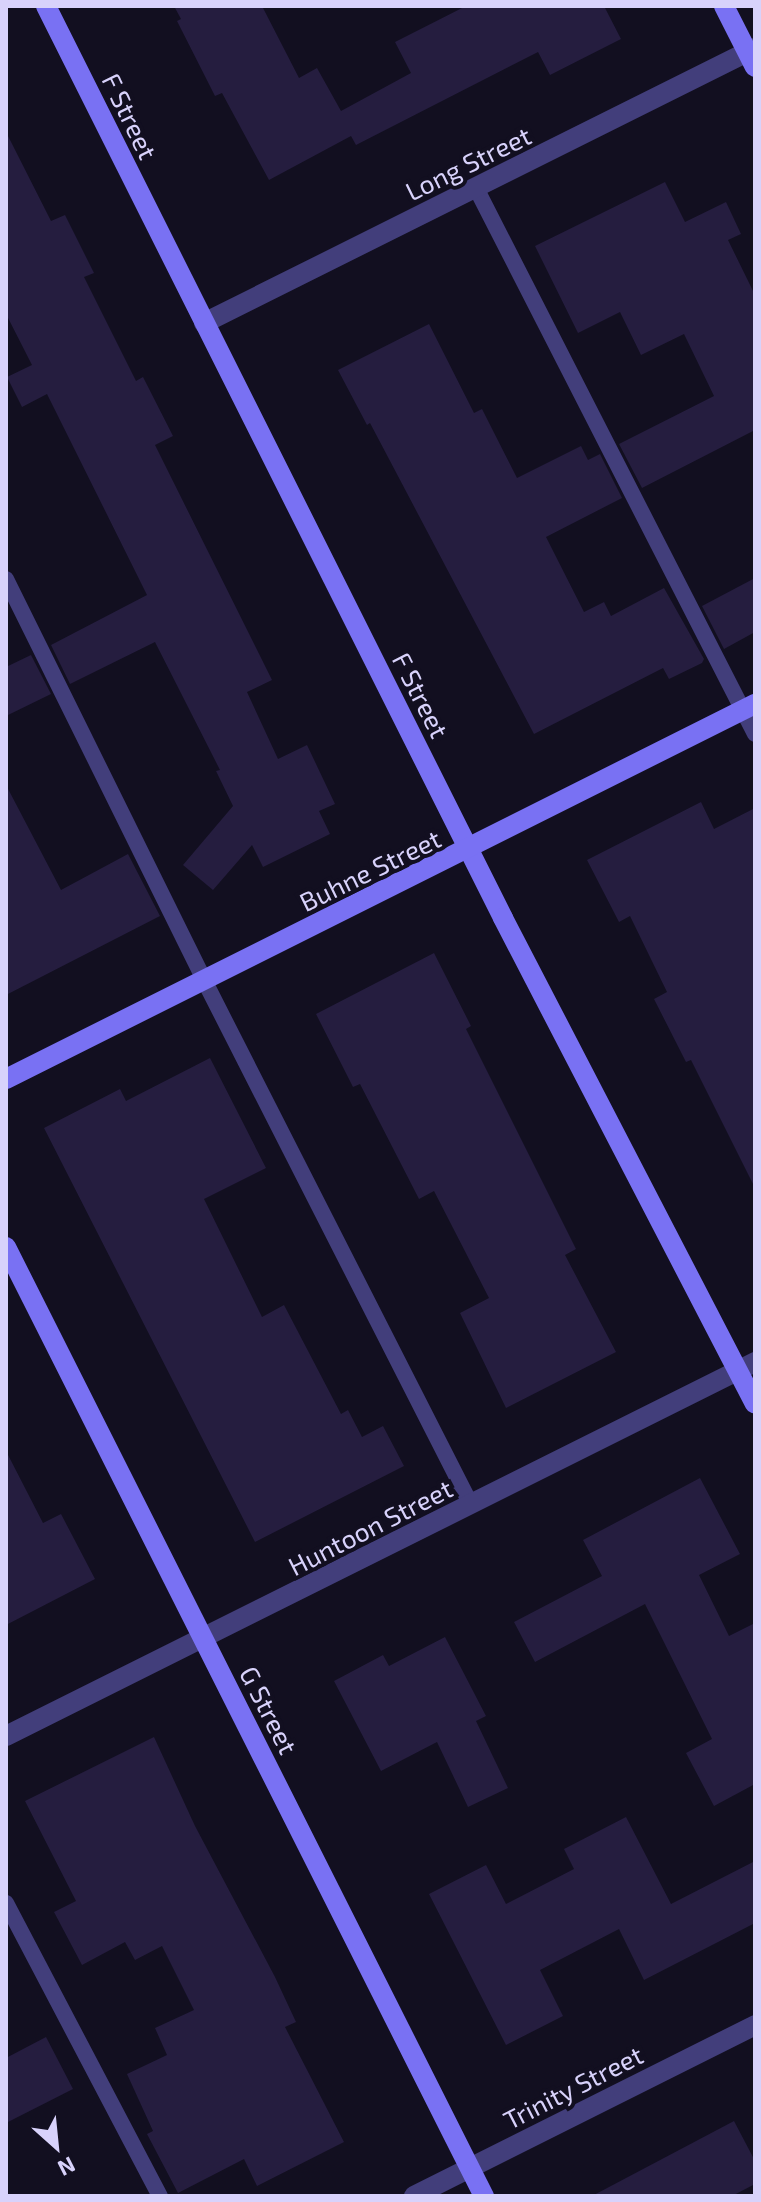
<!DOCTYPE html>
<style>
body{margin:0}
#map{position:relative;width:761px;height:2202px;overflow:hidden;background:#120f20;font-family:"Exo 2",sans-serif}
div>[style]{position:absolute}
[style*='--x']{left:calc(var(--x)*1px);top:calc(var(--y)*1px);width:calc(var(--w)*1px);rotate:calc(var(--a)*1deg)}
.building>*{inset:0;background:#251d3f}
.lane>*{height:16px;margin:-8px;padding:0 8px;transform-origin:8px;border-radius:8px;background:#423e7b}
.street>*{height:20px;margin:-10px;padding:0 10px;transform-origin:10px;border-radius:10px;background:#423e7b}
.secondary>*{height:20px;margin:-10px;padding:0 10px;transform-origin:10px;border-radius:10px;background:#7971f3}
span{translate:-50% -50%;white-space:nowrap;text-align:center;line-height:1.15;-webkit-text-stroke:8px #120f20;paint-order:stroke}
.street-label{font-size:26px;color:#d8d2fb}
.frame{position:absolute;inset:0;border:8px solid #d8d2fb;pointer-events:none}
.north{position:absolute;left:16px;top:2106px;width:80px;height:80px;-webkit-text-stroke:6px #120f20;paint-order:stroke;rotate:153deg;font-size:22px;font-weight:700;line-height:32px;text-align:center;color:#d8d2fb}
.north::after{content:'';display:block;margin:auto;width:28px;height:36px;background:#d8d2fb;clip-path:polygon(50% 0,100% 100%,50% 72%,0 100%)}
</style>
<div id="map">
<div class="building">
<i style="clip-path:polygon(174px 6px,262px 6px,299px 78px,317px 68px,341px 111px,411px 73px,395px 42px,466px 6px,604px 6px,621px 39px,550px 75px,538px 52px,356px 145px,351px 136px,269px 180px,222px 93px,215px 96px,177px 21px,181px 19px)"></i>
<i style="clip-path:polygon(6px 132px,51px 221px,65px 215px,94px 273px,84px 277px,136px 381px,143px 377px,173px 436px,155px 445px,272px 680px,247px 692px,278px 759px,307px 745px,335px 804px,319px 811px,330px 834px,263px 867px,252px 845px,213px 890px,183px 865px,233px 806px,216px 771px,220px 770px,155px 642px,70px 684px,51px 645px,147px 595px,47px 394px,22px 407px,7px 377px,32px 365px,6px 314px)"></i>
<i style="clip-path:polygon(665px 182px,685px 222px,726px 202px,741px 234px,728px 240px,755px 295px,755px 430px,642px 488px,619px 444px,714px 396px,684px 334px,641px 355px,620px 312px,578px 333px,535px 246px)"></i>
<i style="clip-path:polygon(429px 324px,474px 413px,482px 409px,517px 478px,581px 446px,588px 460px,600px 454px,622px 498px,546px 537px,584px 612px,604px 602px,611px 616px,664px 588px,704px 659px,702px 663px,669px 679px,663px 668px,534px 734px,370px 423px,367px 425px,338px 370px)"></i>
<i style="clip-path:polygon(755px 578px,755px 632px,724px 649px,702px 606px)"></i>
<i style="clip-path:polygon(31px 655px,51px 694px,6px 716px,6px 667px)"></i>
<i style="clip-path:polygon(6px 785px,61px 890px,128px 854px,160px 916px,6px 995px)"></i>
<i style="clip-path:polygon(701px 802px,714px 829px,755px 808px,755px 1188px,691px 1060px,686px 1062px,654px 999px,667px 992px,630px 916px,619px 922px,587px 860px)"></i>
<i style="clip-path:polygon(434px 953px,471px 1026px,466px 1029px,576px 1249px,565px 1255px,616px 1352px,506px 1408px,460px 1313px,489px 1298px,434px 1191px,419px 1199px,360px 1084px,353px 1087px,316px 1014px)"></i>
<i style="clip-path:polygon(210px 1058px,266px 1168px,204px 1199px,262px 1317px,284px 1305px,341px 1414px,348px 1410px,362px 1437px,383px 1426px,404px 1466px,255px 1542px,44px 1128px,120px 1089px,126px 1101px)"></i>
<i style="clip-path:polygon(6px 1451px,43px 1523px,61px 1514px,95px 1579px,6px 1625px)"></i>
<i style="clip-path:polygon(700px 1478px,740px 1554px,699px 1575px,729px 1636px,755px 1623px,755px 1784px,714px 1806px,686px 1753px,712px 1739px,645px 1604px,535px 1662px,514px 1622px,602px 1576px,583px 1540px)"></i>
<i style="clip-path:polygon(445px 1637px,486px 1716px,476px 1721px,508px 1788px,468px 1807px,437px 1742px,381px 1771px,334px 1681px,383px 1655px,389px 1666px)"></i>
<i style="clip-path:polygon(154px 1737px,195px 1826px,275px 1977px,296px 2022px,285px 2027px,344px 2142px,257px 2186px,244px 2159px,178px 2193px,147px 2134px,153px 2131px,127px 2074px,167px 2055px,155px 2028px,194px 2010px,162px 1946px,135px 1960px,125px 1942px,82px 1965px,54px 1912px,76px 1901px,25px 1801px)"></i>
<i style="clip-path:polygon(626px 1817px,671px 1904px,755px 1861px,755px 1923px,644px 1980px,619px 1929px,540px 1970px,563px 2016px,506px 2045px,429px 1894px,486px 1865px,506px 1904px,574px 1869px,564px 1849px)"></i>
<i style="clip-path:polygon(46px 2037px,73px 2089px,6px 2123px,6px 2058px)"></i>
<i style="clip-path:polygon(734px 2121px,755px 2161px,755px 2184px,732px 2196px,592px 2196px)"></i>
</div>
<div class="lane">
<i style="--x:476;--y:188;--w:613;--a:62.93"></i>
<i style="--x:6;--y:579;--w:447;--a:63.7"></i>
<i style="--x:204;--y:980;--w:589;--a:63.04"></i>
<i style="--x:6;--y:1903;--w:331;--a:62.3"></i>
</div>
<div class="street">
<i style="--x:204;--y:323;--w:616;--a:-26.52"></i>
<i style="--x:6;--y:1736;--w:837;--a:-26.53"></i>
<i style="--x:414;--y:2196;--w:381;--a:-26.6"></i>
</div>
<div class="secondary">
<i style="--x:46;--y:6;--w:1020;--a:63.38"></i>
<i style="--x:503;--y:918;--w:547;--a:62.59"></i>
<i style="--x:724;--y:6;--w:68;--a:63.1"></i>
<i style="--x:6;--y:1079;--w:838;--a:-26.6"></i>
<i style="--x:6;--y:1247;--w:1063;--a:63.27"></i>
</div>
<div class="street-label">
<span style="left:130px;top:116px;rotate:64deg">F Street</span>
<span style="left:468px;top:163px;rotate:-26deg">Long Street</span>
<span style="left:421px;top:695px;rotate:63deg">F Street</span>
<span style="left:370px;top:870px;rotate:-26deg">Buhne Street</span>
<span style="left:370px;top:1527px;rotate:-27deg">Huntoon Street</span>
<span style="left:269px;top:1710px;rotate:63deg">G Street</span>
<span style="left:573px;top:2087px;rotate:-27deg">Trinity Street</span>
</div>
<div class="frame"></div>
<div class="north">N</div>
</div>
